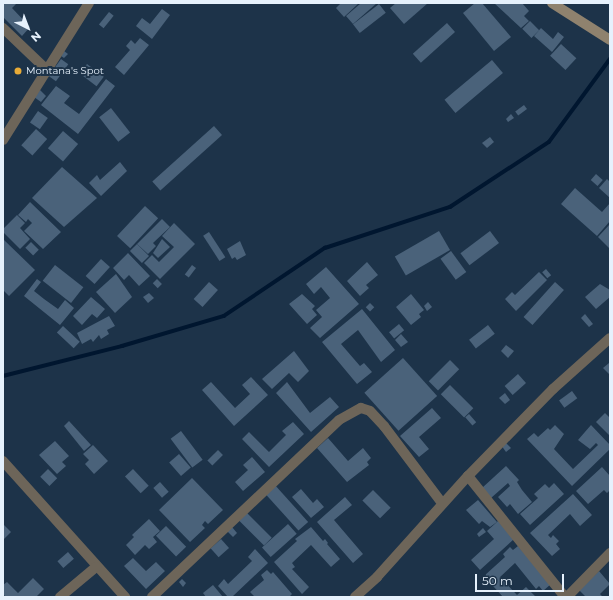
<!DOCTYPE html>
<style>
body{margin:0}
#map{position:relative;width:613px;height:600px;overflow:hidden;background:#1d3349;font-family:Montserrat,sans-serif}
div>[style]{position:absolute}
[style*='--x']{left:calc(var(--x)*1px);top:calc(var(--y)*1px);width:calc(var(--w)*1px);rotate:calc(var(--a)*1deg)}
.stream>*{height:3.5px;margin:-1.75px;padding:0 1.75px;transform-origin:1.75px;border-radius:1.75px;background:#00162f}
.building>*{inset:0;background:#4a627a;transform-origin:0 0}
.minor>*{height:10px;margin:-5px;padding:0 5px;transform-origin:5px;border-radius:5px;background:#6d6559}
.secondary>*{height:10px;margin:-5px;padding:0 5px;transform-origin:5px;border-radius:5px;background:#8f826e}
.dots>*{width:11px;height:11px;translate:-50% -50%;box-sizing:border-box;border:2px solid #1d3349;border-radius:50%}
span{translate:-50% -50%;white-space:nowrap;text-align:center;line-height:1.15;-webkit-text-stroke:4px #1d3349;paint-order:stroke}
.poi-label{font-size:10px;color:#e6f1fc}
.left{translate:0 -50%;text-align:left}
.frame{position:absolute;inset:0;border:4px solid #e6f1fc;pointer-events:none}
.north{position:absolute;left:8px;top:8px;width:40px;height:40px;-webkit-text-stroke:3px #1d3349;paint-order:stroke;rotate:138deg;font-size:11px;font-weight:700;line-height:16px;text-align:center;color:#e6f1fc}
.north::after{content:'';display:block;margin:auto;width:14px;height:18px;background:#e6f1fc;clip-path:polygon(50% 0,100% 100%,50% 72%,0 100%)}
.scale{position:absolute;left:475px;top:574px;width:89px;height:18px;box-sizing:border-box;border:2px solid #e6f1fc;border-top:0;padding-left:5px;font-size:12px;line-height:14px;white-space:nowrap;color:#e6f1fc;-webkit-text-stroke:3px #1d3349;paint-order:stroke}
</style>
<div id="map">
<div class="stream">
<i style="--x:3;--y:376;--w:123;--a:-14.1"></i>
<i style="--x:122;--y:346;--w:106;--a:-16.4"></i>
<i style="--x:224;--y:316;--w:122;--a:-34"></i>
<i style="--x:325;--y:248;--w:132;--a:-18.2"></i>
<i style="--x:450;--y:207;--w:118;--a:-33.3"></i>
<i style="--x:549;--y:142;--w:103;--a:-53.7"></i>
</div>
<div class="building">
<i style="clip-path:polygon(3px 3px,17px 3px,12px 8px,30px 27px,22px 36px,3px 17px)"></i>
<i style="clip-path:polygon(341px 3px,359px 3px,344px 17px,336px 8px)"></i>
<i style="clip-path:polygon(361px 3px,377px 3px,353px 24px,346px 16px)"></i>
<i style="clip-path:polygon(396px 3px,428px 3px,404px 24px,390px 8px)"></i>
<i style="clip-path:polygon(475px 3px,482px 3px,511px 37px,494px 51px,463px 13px)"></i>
<i style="clip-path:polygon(494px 3px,522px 3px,529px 11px,524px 16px,529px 21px,521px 28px)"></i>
<i style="left:379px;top:4px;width:11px;height:33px;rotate:52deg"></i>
<i style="clip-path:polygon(162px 9px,170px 15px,152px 39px,136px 26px,142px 18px,150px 24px)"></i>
<i style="left:109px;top:12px;width:6px;height:16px;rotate:39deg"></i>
<i style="left:530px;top:21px;width:13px;height:11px;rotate:45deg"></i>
<i style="left:447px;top:23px;width:12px;height:46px;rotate:48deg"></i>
<i style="clip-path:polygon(541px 28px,553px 39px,558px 32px,564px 37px,552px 52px,534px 36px)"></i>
<i style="clip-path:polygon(140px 38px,149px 45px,124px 75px,115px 67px,130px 50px,126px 46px,131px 40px,135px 44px)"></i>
<i style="left:561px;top:44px;width:21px;height:16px;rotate:43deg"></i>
<i style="clip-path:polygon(64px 51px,68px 54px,64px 58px,61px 56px)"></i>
<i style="left:61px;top:59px;width:9px;height:21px;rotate:36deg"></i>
<i style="left:492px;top:60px;width:17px;height:62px;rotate:50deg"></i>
<i style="left:87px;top:64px;width:21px;height:12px;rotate:37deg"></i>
<i style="clip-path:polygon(106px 79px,115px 86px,78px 134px,41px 105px,56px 86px,70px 96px,64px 103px,79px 114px)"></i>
<i style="clip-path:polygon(40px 90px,46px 96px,41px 102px,34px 97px)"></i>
<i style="left:524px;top:105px;width:5px;height:11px;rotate:53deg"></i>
<i style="left:111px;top:108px;width:31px;height:15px;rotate:52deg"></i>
<i style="left:38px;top:111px;width:12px;height:14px;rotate:35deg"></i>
<i style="clip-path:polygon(511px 114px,514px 118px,508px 122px,506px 119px)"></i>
<i style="left:214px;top:126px;width:12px;height:83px;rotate:48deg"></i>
<i style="left:36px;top:129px;width:15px;height:22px;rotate:42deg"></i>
<i style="left:63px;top:131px;width:20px;height:23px;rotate:41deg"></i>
<i style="clip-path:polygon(490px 137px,494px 142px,487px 148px,482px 143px)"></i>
<i style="clip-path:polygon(120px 162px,127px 171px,101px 196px,89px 183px,97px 175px,100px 180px)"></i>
<i style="clip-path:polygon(62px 167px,97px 198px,64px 227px,32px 198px)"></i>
<i style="left:596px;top:174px;width:9px;height:8px;rotate:41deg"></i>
<i style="clip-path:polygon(607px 179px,610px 182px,610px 198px,599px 188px)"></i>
<i style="clip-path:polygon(575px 188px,602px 212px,610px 203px,610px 221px,597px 236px,561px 204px)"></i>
<i style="clip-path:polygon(30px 202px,61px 232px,43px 249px,24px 231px,32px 223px,48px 239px,28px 219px,26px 222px,18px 215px)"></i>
<i style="left:145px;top:206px;width:18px;height:41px;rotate:43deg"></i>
<i style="clip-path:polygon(17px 215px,25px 223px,20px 228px,30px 239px,20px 249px,3px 232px,3px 229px)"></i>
<i style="clip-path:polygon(162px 219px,170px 227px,153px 243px,156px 246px,148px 254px,137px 244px)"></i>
<i style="clip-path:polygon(174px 223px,195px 244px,160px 279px,144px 263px,152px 255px,159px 262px,174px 247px,162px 236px)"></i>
<i style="clip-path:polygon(610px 224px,610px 249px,598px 237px)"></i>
<i style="left:439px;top:231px;width:22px;height:51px;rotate:60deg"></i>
<i style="left:490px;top:231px;width:15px;height:37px;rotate:53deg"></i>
<i style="left:209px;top:232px;width:30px;height:7px;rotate:57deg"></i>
<i style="clip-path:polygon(3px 239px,35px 270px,9px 296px,3px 290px)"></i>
<i style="clip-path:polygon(162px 239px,170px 247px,158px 258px,153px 253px)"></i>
<i style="clip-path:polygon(240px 241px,246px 255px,237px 260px,235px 257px,232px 259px,227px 249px)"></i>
<i style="left:31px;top:242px;width:11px;height:8px;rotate:45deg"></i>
<i style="left:137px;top:244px;width:17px;height:10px;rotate:45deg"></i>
<i style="left:451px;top:251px;width:26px;height:13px;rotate:54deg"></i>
<i style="clip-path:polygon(128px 253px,150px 276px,139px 286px,129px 275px,124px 280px,113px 268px)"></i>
<i style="left:101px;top:259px;width:12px;height:23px;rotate:42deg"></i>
<i style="clip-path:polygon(367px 262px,378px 275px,366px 285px,369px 288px,360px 296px,347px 281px)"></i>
<i style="left:55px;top:265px;width:36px;height:20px;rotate:38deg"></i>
<i style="left:192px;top:265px;width:5px;height:12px;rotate:37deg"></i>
<i style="clip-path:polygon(326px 267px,359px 304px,320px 338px,310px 328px,322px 317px,316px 310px,330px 298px,321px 287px,314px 294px,306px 284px)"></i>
<i style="left:546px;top:269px;width:8px;height:5px;rotate:50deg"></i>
<i style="clip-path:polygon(539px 272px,547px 280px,516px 311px,505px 299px,512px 292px,515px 295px)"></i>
<i style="clip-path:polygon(116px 274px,132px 297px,115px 313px,96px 292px)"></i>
<i style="clip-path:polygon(37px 279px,41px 282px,34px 291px,44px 299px,58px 309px,65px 300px,74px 308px,60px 325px,24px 296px)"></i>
<i style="left:157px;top:279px;width:7px;height:6px;rotate:45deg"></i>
<i style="left:209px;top:282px;width:12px;height:23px;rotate:42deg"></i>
<i style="left:555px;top:282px;width:12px;height:47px;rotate:42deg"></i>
<i style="clip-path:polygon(600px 284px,610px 290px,610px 297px,596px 309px,585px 297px)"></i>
<i style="clip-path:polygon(149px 293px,154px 298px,148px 303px,143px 297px)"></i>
<i style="clip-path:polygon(302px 294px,315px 306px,312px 309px,317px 315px,307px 324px,289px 304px)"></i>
<i style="clip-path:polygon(411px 294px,424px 310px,419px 314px,421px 317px,411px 325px,396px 307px)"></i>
<i style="clip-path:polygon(91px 297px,105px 309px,97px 318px,92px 314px,82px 325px,73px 316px)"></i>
<i style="clip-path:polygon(428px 302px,432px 307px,427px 311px,424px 306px)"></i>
<i style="left:370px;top:303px;width:6px;height:6px;rotate:45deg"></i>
<i style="clip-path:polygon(362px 309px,395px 350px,381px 362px,358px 330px,341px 344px,360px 366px,364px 363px,372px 372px,357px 384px,322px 342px)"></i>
<i style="clip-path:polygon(585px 314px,593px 324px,589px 327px,581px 318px)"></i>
<i style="clip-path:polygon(109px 316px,115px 326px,107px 330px,109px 334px,101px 339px,99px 335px,93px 342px,91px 339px,82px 344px,77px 333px)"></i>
<i style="left:399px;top:324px;width:8px;height:13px;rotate:50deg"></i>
<i style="left:488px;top:325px;width:11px;height:24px;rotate:52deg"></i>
<i style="left:63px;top:326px;width:23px;height:9px;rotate:43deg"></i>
<i style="clip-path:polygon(401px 334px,408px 342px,401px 347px,395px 340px)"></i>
<i style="clip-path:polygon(506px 345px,514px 351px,508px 358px,501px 351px)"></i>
<i style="clip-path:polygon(294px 351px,309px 371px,298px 382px,289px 373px,272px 389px,262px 379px)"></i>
<i style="left:403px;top:358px;width:51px;height:52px;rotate:48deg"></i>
<i style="left:450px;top:360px;width:13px;height:30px;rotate:45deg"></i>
<i style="clip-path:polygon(609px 363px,610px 364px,610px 375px,603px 368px)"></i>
<i style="left:518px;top:374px;width:12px;height:18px;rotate:48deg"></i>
<i style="clip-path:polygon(251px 377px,268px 395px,234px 426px,202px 390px,211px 382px,235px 408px,250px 394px,242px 385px)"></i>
<i style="clip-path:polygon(287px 382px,310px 413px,330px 397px,339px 407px,311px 432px,276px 393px)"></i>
<i style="left:450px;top:385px;width:33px;height:13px;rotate:45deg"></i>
<i style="left:572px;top:391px;width:9px;height:16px;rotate:54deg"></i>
<i style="clip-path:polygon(505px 393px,510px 400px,505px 404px,499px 398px)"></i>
<i style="clip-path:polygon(432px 408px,441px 418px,419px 437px,429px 449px,419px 457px,400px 436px)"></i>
<i style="clip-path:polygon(605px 413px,610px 418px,610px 436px,596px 422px)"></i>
<i style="left:469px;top:414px;width:11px;height:5px;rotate:49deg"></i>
<i style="clip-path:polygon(69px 421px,91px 445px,84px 451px,64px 426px)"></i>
<i style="clip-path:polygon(293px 422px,304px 434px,269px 467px,242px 439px,249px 432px,269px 452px,286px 435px,282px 431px)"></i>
<i style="clip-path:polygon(555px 425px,564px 434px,554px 449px,573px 469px,598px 445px,596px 443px,590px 449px,578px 440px,591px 425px,610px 445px,610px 449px,572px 486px,527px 439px,534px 433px,538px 437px,548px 428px,550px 430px)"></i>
<i style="left:181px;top:431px;width:36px;height:13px;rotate:53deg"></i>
<i style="clip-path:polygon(328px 438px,348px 461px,363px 448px,371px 458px,367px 462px,369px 465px,347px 482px,317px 448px)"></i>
<i style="clip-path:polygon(55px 441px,69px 456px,62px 462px,66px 466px,57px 474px,39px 455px)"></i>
<i style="clip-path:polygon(505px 442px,511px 448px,506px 452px,501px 445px)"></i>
<i style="clip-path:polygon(93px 445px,108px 461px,94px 474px,85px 464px,89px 460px,83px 454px)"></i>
<i style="left:218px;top:450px;width:7px;height:15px;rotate:45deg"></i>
<i style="left:179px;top:454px;width:18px;height:13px;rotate:49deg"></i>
<i style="clip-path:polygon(252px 457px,265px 472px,243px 491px,235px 482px,248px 470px,243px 465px)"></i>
<i style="clip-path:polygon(506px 466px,519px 480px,517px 482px,522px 490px,532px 502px,518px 514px,510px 504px,507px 507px,498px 497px,510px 486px,508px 483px,491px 498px,482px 488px)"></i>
<i style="clip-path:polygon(602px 467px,610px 476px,610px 490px,607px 493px,604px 490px,588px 504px,576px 491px)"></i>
<i style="left:48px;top:469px;width:13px;height:11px;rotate:45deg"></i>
<i style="left:133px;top:469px;width:23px;height:11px;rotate:47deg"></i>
<i style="clip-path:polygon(192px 478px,223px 510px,208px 524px,205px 521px,202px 525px,205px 528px,190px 542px,159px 510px)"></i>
<i style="left:160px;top:482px;width:13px;height:9px;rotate:48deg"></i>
<i style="clip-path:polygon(554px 483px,564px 494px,530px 525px,520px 514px,538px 498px,534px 494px,545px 484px,549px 488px)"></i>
<i style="left:274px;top:484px;width:51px;height:13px;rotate:48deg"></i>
<i style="clip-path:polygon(301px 489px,313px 503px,317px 499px,324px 507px,311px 518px,292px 497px)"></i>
<i style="left:373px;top:490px;width:25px;height:15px;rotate:45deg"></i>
<i style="clip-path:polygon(573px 494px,592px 515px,580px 526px,570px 514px,548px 535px,551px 538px,553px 535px,559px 541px,556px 544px,560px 549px,552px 556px,530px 533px)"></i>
<i style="clip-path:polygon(345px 497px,352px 505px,334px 520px,363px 554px,353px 563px,317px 522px)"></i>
<i style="clip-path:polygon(478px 500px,497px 522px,490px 527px,482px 521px,479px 524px,466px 510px)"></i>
<i style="left:247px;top:513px;width:35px;height:11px;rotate:45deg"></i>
<i style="clip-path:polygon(149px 519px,160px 531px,153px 537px,157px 542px,149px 549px,145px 545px,135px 555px,126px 545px,134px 537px,132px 535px)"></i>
<i style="clip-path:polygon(498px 521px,514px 539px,480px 570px,471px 560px,494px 539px,487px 531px)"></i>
<i style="clip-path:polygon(3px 524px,11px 532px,3px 540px)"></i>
<i style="left:288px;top:524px;width:13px;height:35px;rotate:48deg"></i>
<i style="left:166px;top:526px;width:29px;height:14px;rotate:46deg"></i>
<i style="clip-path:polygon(232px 527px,237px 533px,233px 537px,227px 531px)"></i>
<i style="clip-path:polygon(311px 527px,323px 541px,325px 539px,328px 543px,327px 544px,340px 559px,331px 567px,311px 545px,292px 563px,295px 567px,292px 569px,309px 587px,302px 594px,274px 562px,297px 541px,295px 539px)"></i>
<i style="clip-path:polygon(483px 528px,486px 532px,479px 537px,477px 534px)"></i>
<i style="left:221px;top:539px;width:12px;height:14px;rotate:48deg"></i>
<i style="clip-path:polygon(518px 546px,551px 584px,543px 591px,539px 586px,536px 589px,515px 563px,500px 577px,517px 595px,526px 587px,536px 597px,503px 597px,484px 576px,505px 557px,503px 554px,510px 547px,513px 550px)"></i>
<i style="clip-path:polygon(255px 549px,268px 563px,232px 597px,228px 597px,218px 586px,224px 579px,228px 584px,252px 561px,248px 557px)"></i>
<i style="left:68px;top:552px;width:9px;height:14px;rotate:49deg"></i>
<i style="clip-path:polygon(133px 558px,146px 571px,156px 562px,165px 571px,146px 589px,124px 566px)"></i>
<i style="clip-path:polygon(267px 570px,271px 574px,273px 572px,292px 594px,289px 597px,255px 597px,250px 592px,264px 580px,261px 575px)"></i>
<i style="clip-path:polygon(599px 571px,610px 584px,600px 594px,603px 597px,586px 597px,579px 590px)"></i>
<i style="clip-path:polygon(33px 578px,44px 589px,36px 597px,6px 597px,3px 594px,3px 585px,7px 582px,18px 593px)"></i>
<i style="clip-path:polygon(182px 579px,186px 583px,183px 587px,179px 582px)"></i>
<i style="clip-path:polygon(213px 585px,223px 597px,206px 597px,203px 593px)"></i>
</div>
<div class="minor">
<i style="--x:3;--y:28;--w:61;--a:43.7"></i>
<i style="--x:3;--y:140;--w:162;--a:-57.9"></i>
<i style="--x:3;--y:461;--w:183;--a:48.1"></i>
<i style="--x:468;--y:476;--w:155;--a:51.3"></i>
<i style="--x:60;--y:597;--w:47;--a:-39.8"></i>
<i style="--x:152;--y:597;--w:257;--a:-43.4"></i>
<i style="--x:339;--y:420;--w:25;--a:-29"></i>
<i style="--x:361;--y:408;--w:9;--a:18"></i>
<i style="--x:370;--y:411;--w:21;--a:47"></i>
<i style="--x:384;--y:426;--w:96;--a:53"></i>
<i style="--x:355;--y:597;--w:30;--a:-42"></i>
<i style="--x:377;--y:577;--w:136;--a:-48"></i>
<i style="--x:468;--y:476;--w:122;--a:-45.7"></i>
<i style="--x:553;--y:389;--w:76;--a:-41.8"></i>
<i style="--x:567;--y:597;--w:62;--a:-45.7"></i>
</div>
<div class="secondary">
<i style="--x:552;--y:3;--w:69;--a:32.5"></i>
</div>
<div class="dots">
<i style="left:18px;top:71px;background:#e8ab37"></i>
</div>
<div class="poi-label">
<span class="left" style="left:26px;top:71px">Montana's Spot</span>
</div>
<div class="frame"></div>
<div class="north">N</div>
<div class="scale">50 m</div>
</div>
